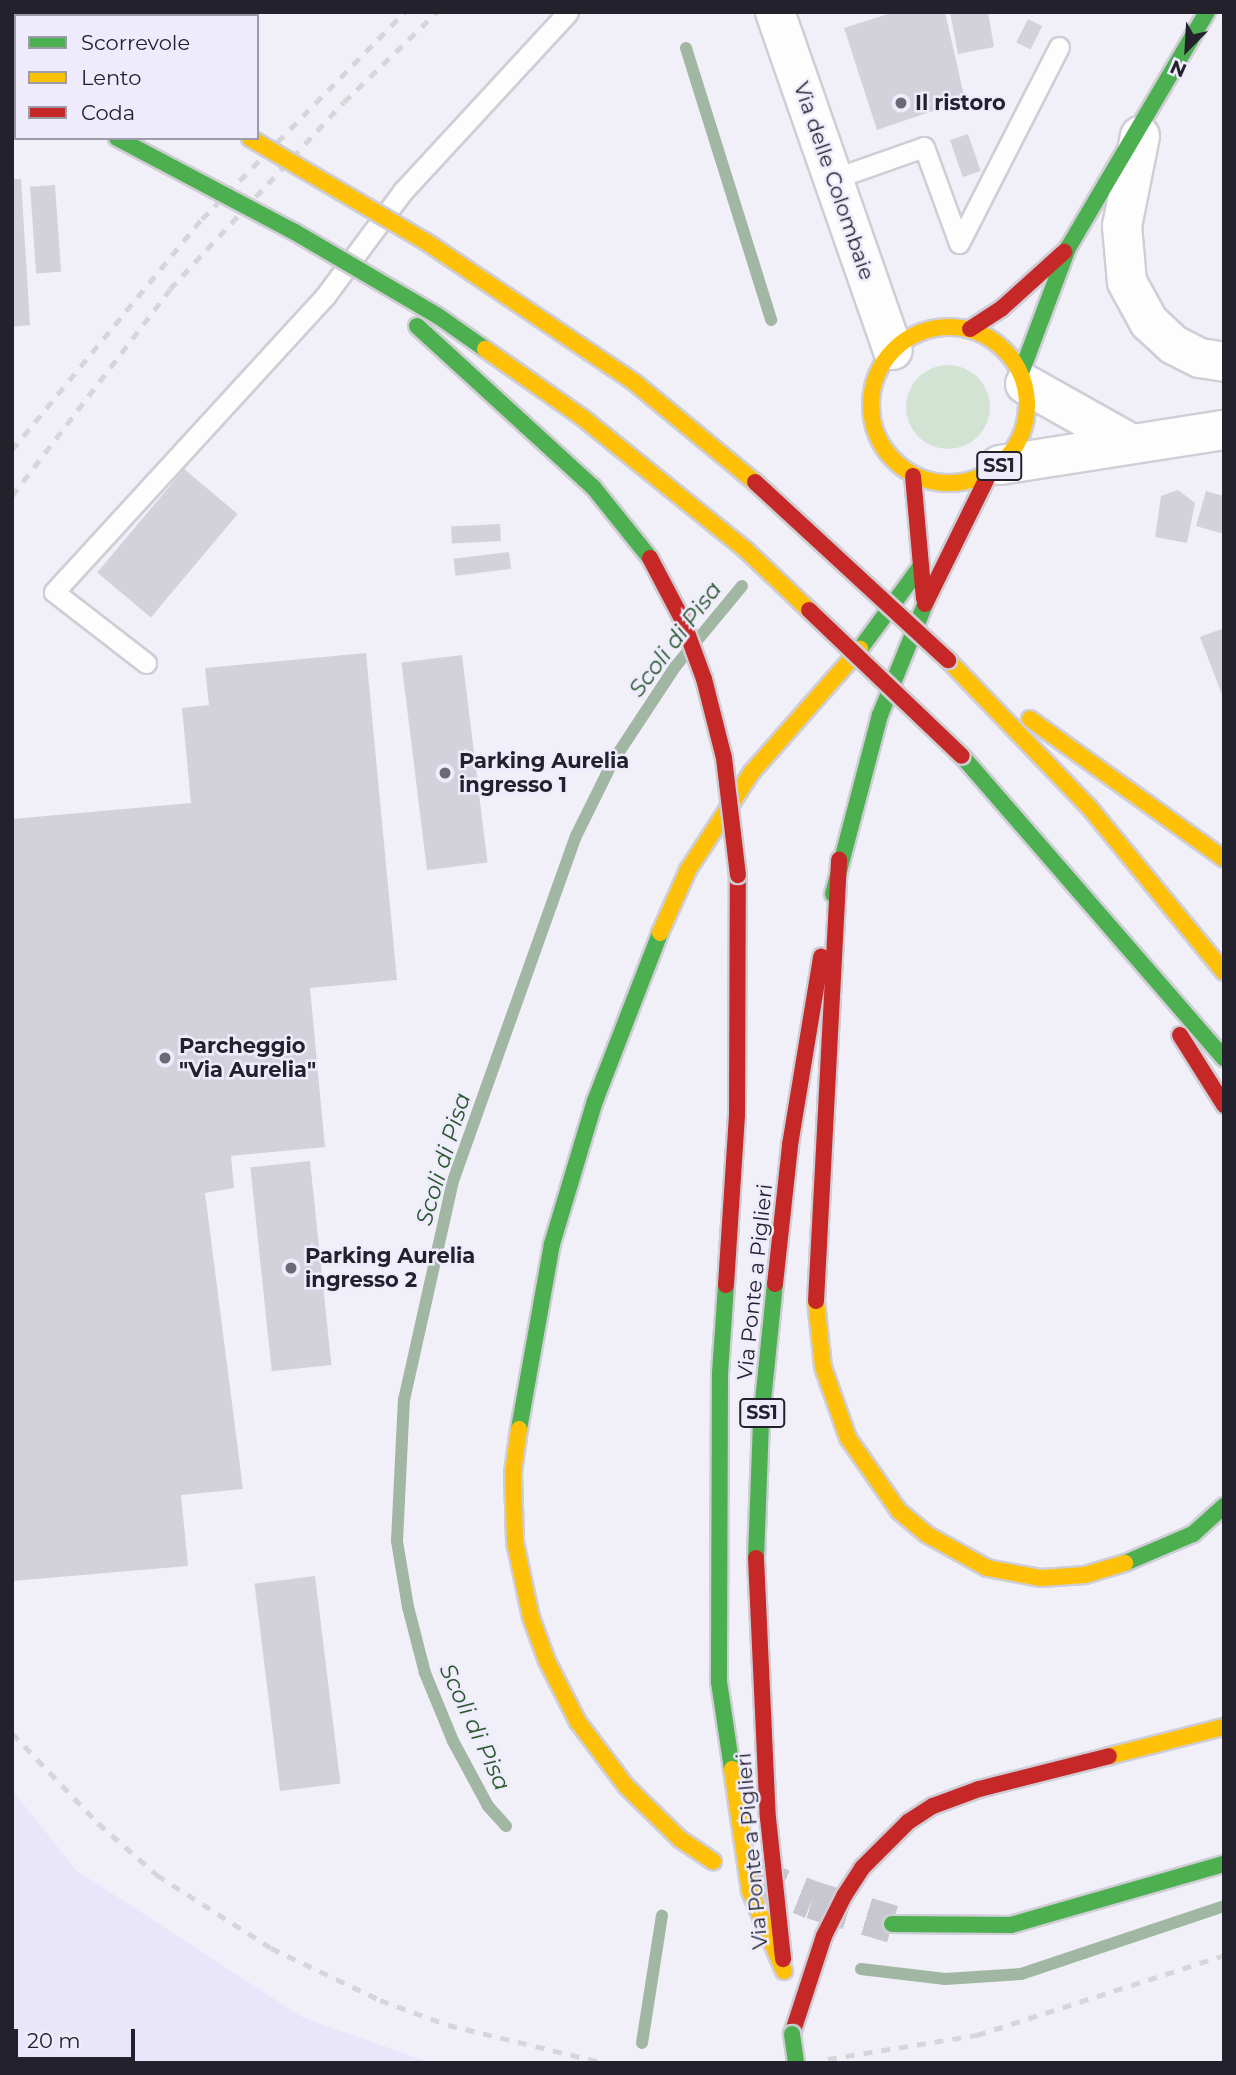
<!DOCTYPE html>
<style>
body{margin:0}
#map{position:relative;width:1236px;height:2075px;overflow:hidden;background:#f1f0f8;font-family:Montserrat,sans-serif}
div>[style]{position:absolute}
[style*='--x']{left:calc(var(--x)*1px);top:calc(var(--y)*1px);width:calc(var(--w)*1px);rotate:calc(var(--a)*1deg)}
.built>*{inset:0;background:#e9e6fc}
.green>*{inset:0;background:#d2e3d4}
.round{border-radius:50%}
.stream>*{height:12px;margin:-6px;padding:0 6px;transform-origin:6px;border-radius:6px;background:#a1b7a3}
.building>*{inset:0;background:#d3d2da;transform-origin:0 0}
.highway-tunnel>*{height:38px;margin-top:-19px;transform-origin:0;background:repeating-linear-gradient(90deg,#c8c7cf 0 38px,transparent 0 57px)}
.roads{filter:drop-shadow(2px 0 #cfced6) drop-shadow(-2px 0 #cfced6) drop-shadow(0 2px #cfced6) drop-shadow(0 -2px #cfced6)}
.lane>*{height:19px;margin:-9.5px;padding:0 9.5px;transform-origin:9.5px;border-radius:9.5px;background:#fdfdfe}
.street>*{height:38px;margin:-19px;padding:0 19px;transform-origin:19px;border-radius:19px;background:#fdfdfe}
.fast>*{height:16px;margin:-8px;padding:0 8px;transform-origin:8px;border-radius:8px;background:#4caf50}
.slow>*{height:16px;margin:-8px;padding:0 8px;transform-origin:8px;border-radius:8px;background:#ffc107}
.slow>.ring{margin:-8px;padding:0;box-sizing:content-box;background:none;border:16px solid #ffc107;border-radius:50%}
.jam>*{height:16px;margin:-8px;padding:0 8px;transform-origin:8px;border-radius:8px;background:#c62828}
.rail>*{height:5px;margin-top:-2.5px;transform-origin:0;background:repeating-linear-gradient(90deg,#d6d6d8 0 9px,transparent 0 18px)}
.bridges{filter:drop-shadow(2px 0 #cecdd2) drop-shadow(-2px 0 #cecdd2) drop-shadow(0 2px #cecdd2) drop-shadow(0 -2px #cecdd2)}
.fast-bridge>*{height:16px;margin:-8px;padding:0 8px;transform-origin:8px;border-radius:8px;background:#4caf50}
.slow-bridge>*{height:16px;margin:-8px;padding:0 8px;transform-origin:8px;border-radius:8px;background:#ffc107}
.jam-bridge>*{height:16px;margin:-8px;padding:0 8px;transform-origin:8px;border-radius:8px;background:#c62828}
.dots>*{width:19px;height:19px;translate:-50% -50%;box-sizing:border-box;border:4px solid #eeecfc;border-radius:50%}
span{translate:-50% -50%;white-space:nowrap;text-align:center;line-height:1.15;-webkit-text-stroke:5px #eeecfc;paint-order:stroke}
.shield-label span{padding:2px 5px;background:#eeecfc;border:2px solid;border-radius:5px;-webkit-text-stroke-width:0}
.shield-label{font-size:19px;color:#23222c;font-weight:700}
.poi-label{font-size:21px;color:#23222c;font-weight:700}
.left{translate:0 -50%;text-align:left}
.street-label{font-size:21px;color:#23222c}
.water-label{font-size:23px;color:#29562a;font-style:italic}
.frame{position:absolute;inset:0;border:14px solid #23222c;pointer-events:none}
.legend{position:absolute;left:14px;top:14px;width:245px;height:126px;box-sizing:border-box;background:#eeecfc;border:2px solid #9d9ba9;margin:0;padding:9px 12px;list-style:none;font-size:21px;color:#23222c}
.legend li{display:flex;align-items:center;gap:14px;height:35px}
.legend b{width:35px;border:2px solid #9d9ba9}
.north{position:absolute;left:1152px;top:14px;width:70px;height:70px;-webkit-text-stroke:5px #eeecfc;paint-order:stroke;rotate:204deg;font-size:19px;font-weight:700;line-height:28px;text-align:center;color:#23222c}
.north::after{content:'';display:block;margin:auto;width:24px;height:32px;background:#23222c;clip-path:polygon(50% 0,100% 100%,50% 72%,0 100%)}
.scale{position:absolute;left:14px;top:2029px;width:121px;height:32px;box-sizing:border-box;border:4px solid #23222c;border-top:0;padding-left:9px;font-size:21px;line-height:24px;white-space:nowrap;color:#23222c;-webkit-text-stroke:5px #eeecfc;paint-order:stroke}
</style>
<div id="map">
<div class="built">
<i style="clip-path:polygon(12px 1790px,76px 1870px,302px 2017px,431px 2063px,12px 2063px)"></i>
</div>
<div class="green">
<i class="round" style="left:906px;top:365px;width:84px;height:84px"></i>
</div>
<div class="stream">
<i style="--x:686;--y:48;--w:285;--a:72.6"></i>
<i style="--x:506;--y:1826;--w:27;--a:-132"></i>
<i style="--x:488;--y:1806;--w:74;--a:-118.3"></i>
<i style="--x:453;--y:1741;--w:74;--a:-112.4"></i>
<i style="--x:425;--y:1673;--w:68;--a:-104.4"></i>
<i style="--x:408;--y:1607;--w:67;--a:-99.5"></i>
<i style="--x:397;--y:1541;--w:141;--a:-87.2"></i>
<i style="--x:404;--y:1400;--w:224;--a:-77.4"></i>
<i style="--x:453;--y:1181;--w:366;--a:-70.4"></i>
<i style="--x:576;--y:836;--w:84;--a:-63.7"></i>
<i style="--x:613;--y:761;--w:113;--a:-56.6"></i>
<i style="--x:675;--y:667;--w:105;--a:-50.4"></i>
<i style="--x:861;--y:1969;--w:85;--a:6.8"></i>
<i style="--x:945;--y:1979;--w:76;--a:-3.8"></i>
<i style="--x:1021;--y:1974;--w:214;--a:-18.5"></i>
<i style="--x:642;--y:2043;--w:129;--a:-81.1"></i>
</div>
<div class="building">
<i style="clip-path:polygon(894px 12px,945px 12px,965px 100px,877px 130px,844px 28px)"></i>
<i style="clip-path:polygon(950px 12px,988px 12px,994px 47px,958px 54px)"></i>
<i style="left:1028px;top:19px;width:16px;height:26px;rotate:27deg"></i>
<i style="left:968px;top:134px;width:39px;height:19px;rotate:71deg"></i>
<i style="clip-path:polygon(12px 179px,21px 179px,30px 325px,12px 327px)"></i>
<i style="left:55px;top:185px;width:87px;height:25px;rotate:86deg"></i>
<i style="left:184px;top:469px;width:70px;height:135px;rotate:40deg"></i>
<i style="clip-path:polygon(1178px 490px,1195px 503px,1187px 543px,1155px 537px,1161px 496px)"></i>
<i style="clip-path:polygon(1206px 491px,1224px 496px,1224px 534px,1196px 526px)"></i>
<i style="left:500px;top:524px;width:17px;height:49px;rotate:87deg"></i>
<i style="left:509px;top:552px;width:17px;height:56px;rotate:83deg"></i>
<i style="clip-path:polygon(1224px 628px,1224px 700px,1200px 637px)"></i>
<i style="clip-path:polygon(366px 653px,397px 980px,310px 988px,325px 1147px,231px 1156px,234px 1188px,205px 1193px,243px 1489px,181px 1495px,188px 1566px,12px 1581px,12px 819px,191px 803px,182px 708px,209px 705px,205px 668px)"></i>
<i style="left:462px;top:655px;width:209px;height:61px;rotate:83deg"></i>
<i style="left:310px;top:1161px;width:205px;height:60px;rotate:84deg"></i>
<i style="left:315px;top:1576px;width:209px;height:61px;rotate:83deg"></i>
</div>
<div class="highway-tunnel">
<i style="--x:747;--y:1874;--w:70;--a:21.8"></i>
<i style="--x:812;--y:1900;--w:84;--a:16.7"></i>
</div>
<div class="roads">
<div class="lane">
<i style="--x:833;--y:179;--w:96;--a:-19.4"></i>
<i style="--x:924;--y:147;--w:102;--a:70"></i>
<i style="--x:959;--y:243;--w:220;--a:-63"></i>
<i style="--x:146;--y:663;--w:116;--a:-142.3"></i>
<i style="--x:54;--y:592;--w:403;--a:-47.5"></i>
<i style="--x:326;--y:295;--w:129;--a:-53.5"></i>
<i style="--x:403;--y:191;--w:243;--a:-47.3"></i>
</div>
<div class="street">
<i style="--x:775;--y:12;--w:358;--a:70.8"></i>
<i style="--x:1140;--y:136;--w:92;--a:101.3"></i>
<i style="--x:1122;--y:226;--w:56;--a:84.9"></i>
<i style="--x:1127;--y:282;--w:46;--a:61.2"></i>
<i style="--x:1149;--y:322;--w:34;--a:43"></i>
<i style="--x:1174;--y:345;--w:29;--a:27"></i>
<i style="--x:1200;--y:358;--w:24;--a:9"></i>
<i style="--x:1025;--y:384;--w:118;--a:29.4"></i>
<i style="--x:1000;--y:465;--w:227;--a:-8.9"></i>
</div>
<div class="fast">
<i style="--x:12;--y:23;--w:4;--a:27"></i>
<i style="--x:12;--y:89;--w:4;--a:27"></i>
<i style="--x:1021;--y:373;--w:134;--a:-69.4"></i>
<i style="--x:1068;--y:248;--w:274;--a:-59.5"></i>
<i style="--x:860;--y:649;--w:103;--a:-53.7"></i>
<i style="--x:962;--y:756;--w:400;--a:49.1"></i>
<i style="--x:833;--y:894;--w:185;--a:-75.3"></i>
<i style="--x:880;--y:715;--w:120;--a:-67.9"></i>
<i style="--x:726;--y:1285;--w:88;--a:93.9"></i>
<i style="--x:720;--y:1373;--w:309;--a:90.2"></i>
<i style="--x:719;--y:1682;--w:88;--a:81.5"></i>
<i style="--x:519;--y:1429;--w:188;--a:-79.9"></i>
<i style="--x:552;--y:1244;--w:149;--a:-73.3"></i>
<i style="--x:595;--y:1101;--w:180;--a:-68.8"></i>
<i style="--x:756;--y:1558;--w:137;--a:-87.9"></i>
<i style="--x:761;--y:1421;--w:138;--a:-84.2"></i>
<i style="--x:1125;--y:1563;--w:74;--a:-23.1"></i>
<i style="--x:1193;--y:1534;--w:42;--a:-42.1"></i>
<i style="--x:892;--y:1924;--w:119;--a:0.5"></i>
<i style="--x:1011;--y:1925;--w:222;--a:-16"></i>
</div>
<div class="slow">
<i class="ring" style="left:871px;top:327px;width:140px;height:140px"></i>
<i style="--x:948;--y:660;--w:204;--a:46.2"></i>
<i style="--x:1089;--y:807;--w:213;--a:50.7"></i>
<i style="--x:1030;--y:719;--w:239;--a:35.8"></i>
<i style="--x:660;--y:933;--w:69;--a:-66"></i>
<i style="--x:688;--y:870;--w:117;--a:-56.9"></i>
<i style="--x:752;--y:772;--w:164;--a:-48.7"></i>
<i style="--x:816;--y:1301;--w:66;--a:83.9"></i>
<i style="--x:823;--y:1367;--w:75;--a:70.6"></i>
<i style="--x:848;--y:1438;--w:89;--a:55.1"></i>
<i style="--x:899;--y:1511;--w:35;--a:40"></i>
<i style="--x:926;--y:1534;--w:70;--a:29.1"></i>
<i style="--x:987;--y:1568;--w:55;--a:10.5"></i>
<i style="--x:1041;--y:1578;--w:44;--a:-3.9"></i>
<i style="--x:1085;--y:1575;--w:42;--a:-16.7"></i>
<i style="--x:519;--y:1429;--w:44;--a:97.8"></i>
<i style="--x:513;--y:1473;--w:69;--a:88.3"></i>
<i style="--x:515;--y:1542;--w:77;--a:78"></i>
<i style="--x:531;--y:1617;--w:47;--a:70"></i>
<i style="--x:547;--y:1661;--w:68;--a:63.1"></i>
<i style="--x:578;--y:1722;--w:80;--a:53.1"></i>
<i style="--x:626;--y:1786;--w:76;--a:44.5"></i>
<i style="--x:680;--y:1839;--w:40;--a:34"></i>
<i style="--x:1109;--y:1756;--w:119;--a:-14.2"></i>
<i style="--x:732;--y:1769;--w:123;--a:81.6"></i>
<i style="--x:750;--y:1891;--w:87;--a:67"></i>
</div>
<div class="jam">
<i style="--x:970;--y:329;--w:38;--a:-33"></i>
<i style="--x:1002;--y:308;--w:84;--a:-42.1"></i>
<i style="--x:913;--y:476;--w:123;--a:84.9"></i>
<i style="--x:925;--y:604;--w:147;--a:-63.8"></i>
<i style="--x:1180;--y:1035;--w:83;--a:57.8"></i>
<i style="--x:775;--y:1284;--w:140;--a:-83.8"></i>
<i style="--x:790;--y:1145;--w:191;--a:-80.6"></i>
<i style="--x:726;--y:1285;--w:171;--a:-86.3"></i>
<i style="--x:737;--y:1114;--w:239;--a:-89.8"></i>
<i style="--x:816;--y:1301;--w:442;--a:-87"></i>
<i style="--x:756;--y:1558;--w:260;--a:87.4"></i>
<i style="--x:768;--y:1818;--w:142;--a:83.9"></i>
<i style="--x:792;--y:2034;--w:103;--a:-71.9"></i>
<i style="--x:824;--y:1936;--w:45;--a:-63.4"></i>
<i style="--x:844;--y:1896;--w:33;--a:-57"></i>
<i style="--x:862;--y:1868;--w:65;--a:-45"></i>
<i style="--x:908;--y:1822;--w:30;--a:-33"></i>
<i style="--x:933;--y:1806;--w:49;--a:-20.3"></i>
<i style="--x:979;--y:1789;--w:134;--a:-14.2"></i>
</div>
</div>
<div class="rail">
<i style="--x:12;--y:450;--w:299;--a:-50.6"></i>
<i style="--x:202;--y:219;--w:290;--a:-45.6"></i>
<i style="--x:12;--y:496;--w:260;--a:-52.6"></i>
<i style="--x:170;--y:289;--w:255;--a:-47.1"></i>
<i style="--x:344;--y:102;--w:129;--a:-44.1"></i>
<i style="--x:12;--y:1733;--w:124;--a:46.3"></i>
<i style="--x:98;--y:1823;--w:79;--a:41.4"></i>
<i style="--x:157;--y:1875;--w:135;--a:32.6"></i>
<i style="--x:271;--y:1948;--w:121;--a:25.5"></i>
<i style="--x:380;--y:2000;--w:72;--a:20.2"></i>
<i style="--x:448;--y:2025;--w:162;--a:13.6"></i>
<i style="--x:828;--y:2059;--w:151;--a:-9.2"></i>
<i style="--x:977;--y:2035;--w:260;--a:-17.9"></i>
</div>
<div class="bridges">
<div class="fast-bridge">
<i style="--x:117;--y:138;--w:199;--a:27.9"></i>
<i style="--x:293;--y:231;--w:168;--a:30.4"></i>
<i style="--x:438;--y:316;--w:57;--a:35.1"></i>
<i style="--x:417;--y:326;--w:239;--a:42.5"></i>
<i style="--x:593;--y:487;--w:91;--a:51.2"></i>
<i style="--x:792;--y:2034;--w:29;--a:82"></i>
</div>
<div class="slow-bridge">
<i style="--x:250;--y:138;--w:203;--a:30.5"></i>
<i style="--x:425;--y:241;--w:252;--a:34"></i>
<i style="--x:634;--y:382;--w:157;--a:39.6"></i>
<i style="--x:485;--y:349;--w:120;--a:35.1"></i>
<i style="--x:583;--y:418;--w:210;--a:39"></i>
<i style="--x:746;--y:550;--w:87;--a:43.6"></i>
</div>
<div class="jam-bridge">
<i style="--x:755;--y:482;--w:263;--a:42.7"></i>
<i style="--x:650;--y:558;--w:69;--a:62.3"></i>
<i style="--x:682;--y:619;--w:64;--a:69.9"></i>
<i style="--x:704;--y:679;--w:81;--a:75.8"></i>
<i style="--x:724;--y:758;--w:118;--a:83.2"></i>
<i style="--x:809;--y:610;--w:211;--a:43.7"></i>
</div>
</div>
<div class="dots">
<i style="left:901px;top:103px;background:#6b6a73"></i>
<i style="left:445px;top:773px;background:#6b6a73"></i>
<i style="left:165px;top:1058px;background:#6b6a73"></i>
<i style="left:291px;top:1268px;background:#6b6a73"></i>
</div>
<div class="shield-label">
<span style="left:999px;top:466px">SS1</span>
<span style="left:762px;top:1413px">SS1</span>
</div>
<div class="poi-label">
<span class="left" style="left:915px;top:103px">Il ristoro</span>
<span class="left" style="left:459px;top:773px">Parking Aurelia<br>ingresso 1</span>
<span class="left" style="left:179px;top:1058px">Parcheggio<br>"Via Aurelia"</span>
<span class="left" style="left:305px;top:1268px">Parking Aurelia<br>ingresso 2</span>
</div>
<div class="street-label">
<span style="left:834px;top:181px;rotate:71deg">Via delle Colombaie</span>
<span style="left:755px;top:1282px;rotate:-84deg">Via Ponte a Piglieri</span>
<span style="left:752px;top:1851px;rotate:-95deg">Via Ponte a Piglieri</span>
</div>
<div class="water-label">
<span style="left:675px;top:639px;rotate:-53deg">Scoli di Pisa</span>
<span style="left:443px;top:1159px;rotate:-73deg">Scoli di Pisa</span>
<span style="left:475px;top:1727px;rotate:65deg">Scoli di Pisa</span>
</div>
<div class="frame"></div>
<ul class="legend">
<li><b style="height:9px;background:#4caf50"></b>Scorrevole</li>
<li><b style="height:9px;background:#ffc107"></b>Lento</li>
<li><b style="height:9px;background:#c62828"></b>Coda</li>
</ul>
<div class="north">N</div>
<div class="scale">20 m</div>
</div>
